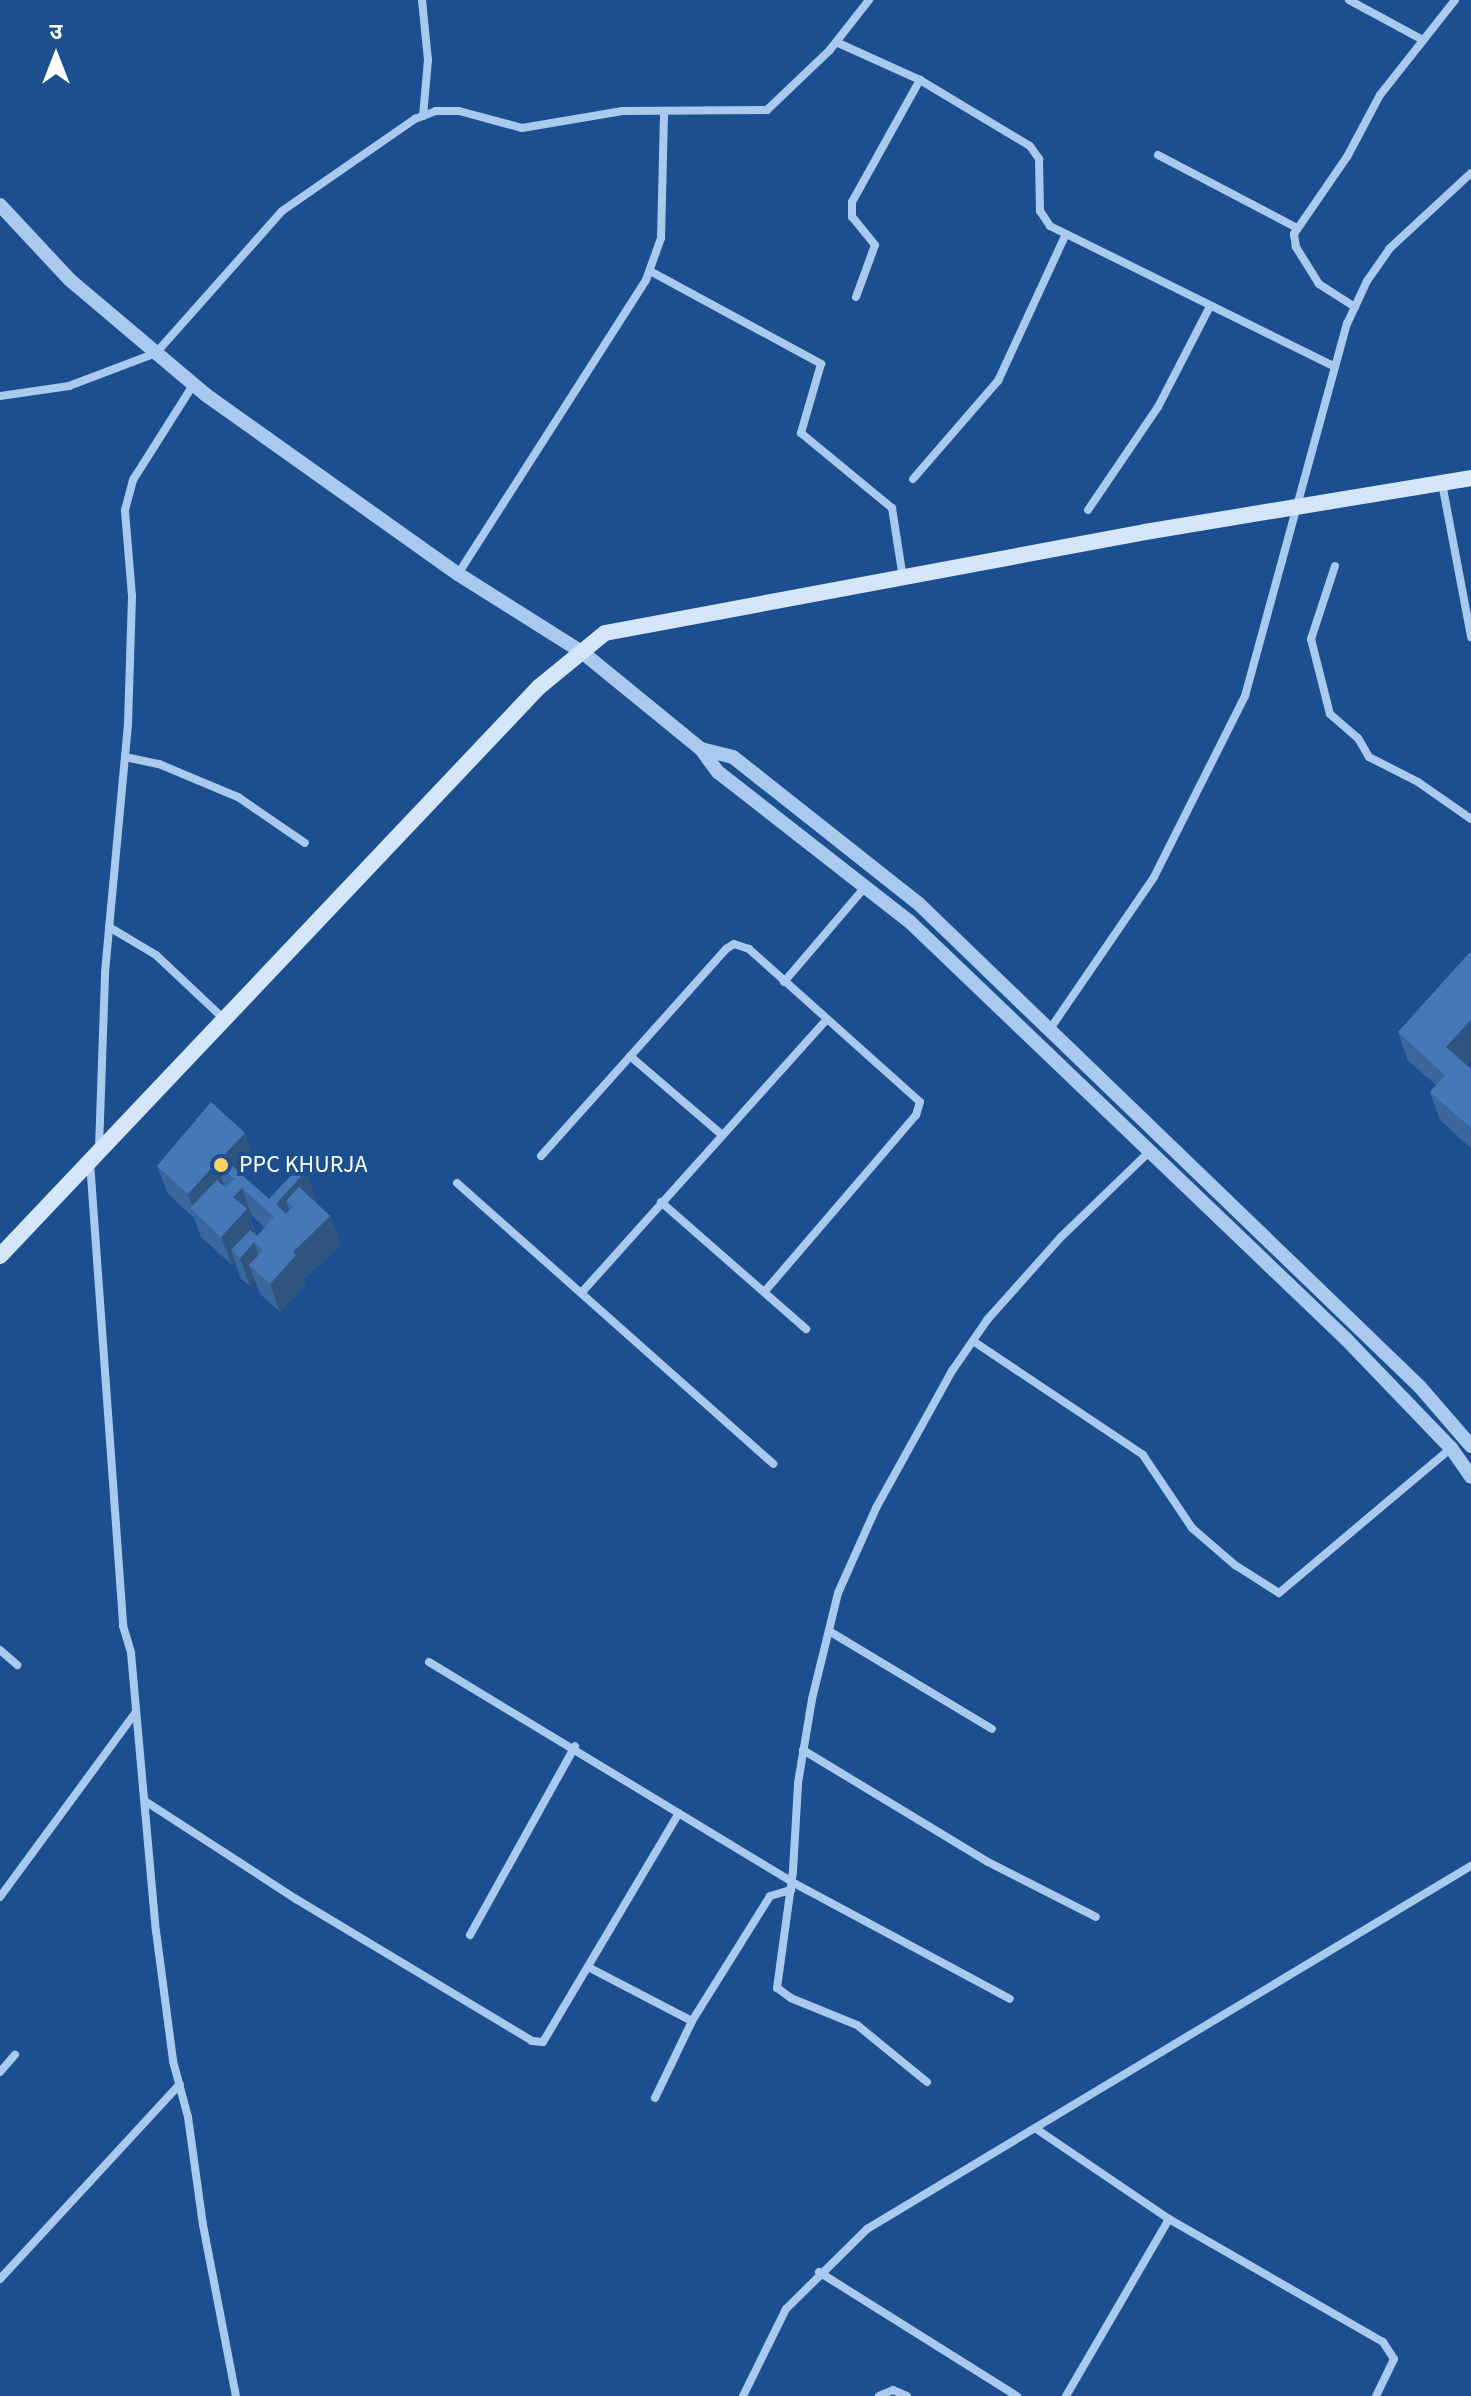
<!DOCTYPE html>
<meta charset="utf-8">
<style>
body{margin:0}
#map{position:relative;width:1471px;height:2396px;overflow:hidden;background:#1b4f8f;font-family:"Source Sans 3","Noto Sans Devanagari",sans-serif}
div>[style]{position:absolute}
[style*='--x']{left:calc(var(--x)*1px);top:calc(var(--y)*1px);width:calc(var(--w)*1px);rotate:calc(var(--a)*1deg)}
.minor>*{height:8px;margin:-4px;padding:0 4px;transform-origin:4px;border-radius:4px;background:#a9c9ee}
.tertiary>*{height:14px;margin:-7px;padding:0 7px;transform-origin:7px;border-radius:7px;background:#a9c9ee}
.secondary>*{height:16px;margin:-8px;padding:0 8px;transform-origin:8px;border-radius:8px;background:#d6e6fa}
.wall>*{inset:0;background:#3a679d}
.shaded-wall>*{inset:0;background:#305480}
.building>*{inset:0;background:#4478b7}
.dots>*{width:22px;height:22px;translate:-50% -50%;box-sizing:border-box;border:4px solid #1b4f8f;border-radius:50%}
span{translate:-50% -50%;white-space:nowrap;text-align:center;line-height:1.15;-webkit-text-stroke:8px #1b4f8f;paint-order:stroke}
.poi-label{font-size:24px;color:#fff}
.left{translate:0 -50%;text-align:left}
.north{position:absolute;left:16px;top:16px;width:80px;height:80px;-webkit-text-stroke:6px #1b4f8f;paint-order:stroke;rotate:0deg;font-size:22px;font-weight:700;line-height:32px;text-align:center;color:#fff}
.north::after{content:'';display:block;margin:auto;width:28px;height:36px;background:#fff;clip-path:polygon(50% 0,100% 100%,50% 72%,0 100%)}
</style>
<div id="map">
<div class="minor">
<i style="--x:422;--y:0;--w:60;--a:84.3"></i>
<i style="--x:428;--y:60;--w:56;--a:95.1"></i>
<i style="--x:1349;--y:0;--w:84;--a:28.4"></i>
<i style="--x:836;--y:42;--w:92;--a:24.3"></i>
<i style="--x:920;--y:80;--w:128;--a:31"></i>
<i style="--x:1030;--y:146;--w:16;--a:55"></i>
<i style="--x:1039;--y:159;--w:52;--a:88.9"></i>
<i style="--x:1040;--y:211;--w:18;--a:56"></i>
<i style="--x:1050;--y:226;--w:318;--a:26.3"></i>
<i style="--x:1158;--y:155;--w:157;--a:27.7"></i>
<i style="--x:650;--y:271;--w:195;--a:28.5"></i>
<i style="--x:821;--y:364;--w:72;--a:106.2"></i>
<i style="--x:801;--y:433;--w:118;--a:39.5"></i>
<i style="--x:892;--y:508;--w:71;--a:81.1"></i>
<i style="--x:856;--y:297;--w:55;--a:-69.9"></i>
<i style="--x:875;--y:245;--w:36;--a:-129"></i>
<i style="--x:852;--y:217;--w:15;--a:-90"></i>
<i style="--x:852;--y:202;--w:140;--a:-60.9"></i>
<i style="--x:1355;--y:307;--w:43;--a:-147.4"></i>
<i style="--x:1319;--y:284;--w:44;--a:-121.9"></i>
<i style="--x:1296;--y:247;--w:13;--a:-99"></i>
<i style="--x:1294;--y:234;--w:93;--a:-55.5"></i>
<i style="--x:1347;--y:157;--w:70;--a:-62"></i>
<i style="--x:1380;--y:95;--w:121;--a:-51.7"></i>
<i style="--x:0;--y:396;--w:70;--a:-8.2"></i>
<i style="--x:69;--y:386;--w:93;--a:-20.8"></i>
<i style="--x:156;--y:353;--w:190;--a:-48.4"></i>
<i style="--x:282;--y:211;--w:162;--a:-34.7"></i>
<i style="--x:415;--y:119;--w:22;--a:-21"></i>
<i style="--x:436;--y:111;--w:23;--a:0"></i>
<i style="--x:459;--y:111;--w:65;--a:15.1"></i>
<i style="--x:522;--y:128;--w:102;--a:-9.6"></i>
<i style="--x:623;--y:111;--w:144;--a:-0.4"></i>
<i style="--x:767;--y:110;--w:86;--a:-43.6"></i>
<i style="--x:829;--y:51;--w:65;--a:-51.9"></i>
<i style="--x:913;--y:479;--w:130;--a:-49.1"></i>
<i style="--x:998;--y:381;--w:162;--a:-65.2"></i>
<i style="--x:1442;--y:483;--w:157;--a:79.3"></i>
<i style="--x:1088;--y:510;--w:125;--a:-55.8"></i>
<i style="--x:1158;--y:407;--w:111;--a:-62.7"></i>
<i style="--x:1335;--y:566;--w:77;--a:108.2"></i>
<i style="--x:1311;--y:639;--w:77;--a:75.8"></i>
<i style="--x:1330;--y:714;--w:37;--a:41"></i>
<i style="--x:1358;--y:738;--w:22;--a:60"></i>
<i style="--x:1369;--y:757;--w:55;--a:27"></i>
<i style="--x:1418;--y:782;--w:65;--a:34.9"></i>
<i style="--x:458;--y:574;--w:349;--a:-57.4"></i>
<i style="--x:646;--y:280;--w:45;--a:-70.3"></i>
<i style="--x:661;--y:238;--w:127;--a:-88.6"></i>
<i style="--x:125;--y:757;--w:35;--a:12"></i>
<i style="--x:159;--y:764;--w:86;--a:22.7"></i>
<i style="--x:238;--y:797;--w:81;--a:34.5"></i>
<i style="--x:109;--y:927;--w:55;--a:30.8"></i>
<i style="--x:156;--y:955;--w:93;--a:43.3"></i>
<i style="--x:784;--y:982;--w:125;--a:-49.5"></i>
<i style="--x:1050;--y:1029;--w:184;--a:-55.6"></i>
<i style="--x:1154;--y:877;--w:203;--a:-63.3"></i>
<i style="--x:1245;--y:696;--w:386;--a:-74.7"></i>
<i style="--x:1347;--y:324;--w:47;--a:-65.1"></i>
<i style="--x:1367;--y:281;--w:39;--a:-55"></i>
<i style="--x:1389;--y:249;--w:112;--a:-42.8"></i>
<i style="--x:630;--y:1056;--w:120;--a:40.6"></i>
<i style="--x:99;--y:1148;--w:176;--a:-88"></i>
<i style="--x:105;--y:972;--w:249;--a:-84.7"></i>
<i style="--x:128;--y:724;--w:128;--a:-88.2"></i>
<i style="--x:132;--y:596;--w:86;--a:-94.7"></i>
<i style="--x:125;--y:510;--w:31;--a:-75"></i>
<i style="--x:133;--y:480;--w:112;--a:-57.7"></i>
<i style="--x:541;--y:1156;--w:278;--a:-48.2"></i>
<i style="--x:726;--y:949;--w:9;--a:-32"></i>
<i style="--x:734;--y:944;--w:16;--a:18"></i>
<i style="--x:749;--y:949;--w:229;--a:41.8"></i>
<i style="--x:920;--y:1102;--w:14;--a:107"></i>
<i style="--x:916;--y:1115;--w:232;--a:130.6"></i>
<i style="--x:90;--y:1162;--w:465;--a:85.9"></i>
<i style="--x:123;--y:1626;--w:28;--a:73"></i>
<i style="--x:131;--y:1653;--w:279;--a:84.9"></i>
<i style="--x:156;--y:1931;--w:131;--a:82.5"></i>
<i style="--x:173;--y:2061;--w:58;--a:75"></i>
<i style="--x:188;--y:2117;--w:109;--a:82.1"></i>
<i style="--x:203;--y:2225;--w:174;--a:79.1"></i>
<i style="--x:457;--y:1183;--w:423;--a:41.6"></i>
<i style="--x:661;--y:1202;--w:193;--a:41.2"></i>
<i style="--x:583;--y:1291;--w:363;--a:-48.1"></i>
<i style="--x:973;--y:1341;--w:205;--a:33.8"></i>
<i style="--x:1143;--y:1455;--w:88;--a:56.1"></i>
<i style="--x:1192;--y:1528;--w:57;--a:40.7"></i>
<i style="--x:1235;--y:1565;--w:52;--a:32.5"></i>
<i style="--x:1279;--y:1593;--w:225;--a:-40.1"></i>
<i style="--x:829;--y:1631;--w:190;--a:31"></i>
<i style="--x:0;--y:1650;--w:23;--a:41"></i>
<i style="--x:429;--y:1662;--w:424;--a:31.2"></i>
<i style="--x:792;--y:1882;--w:247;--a:28.2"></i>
<i style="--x:803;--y:1750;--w:216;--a:31.2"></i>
<i style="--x:988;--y:1862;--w:121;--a:27"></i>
<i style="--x:145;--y:1801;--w:180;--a:33"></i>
<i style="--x:296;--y:1899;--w:275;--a:31"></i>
<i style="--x:532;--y:2041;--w:11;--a:5"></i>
<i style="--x:543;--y:2042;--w:266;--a:-59.3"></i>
<i style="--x:0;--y:1897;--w:228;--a:-53.7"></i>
<i style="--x:470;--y:1935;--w:216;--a:-60.9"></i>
<i style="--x:590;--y:1968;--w:115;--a:27.5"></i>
<i style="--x:692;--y:2021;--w:147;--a:-58"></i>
<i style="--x:770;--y:1896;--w:22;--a:-16"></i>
<i style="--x:0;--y:2072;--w:23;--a:-49"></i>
<i style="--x:927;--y:2082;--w:90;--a:-140.8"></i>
<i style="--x:857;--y:2025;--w:71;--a:-157.8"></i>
<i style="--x:791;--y:1998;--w:17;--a:-144"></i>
<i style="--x:777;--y:1988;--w:118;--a:-82.2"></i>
<i style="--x:793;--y:1871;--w:88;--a:-86.7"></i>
<i style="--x:798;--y:1783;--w:85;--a:-80.5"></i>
<i style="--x:812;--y:1699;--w:109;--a:-76.2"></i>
<i style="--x:838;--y:1593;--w:93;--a:-65.9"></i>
<i style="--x:876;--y:1508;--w:157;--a:-61"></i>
<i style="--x:952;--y:1371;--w:62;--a:-55.5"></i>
<i style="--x:987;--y:1320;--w:111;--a:-48.3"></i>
<i style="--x:1061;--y:1237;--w:125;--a:-44"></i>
<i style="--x:655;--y:2098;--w:85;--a:-64.3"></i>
<i style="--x:1035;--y:2128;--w:162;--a:34.2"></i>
<i style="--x:1169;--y:2219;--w:247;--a:29.9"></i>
<i style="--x:1383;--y:2342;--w:20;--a:57"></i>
<i style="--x:1394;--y:2359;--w:41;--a:115.9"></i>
<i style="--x:819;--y:2272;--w:234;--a:32.1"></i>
<i style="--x:0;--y:2279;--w:265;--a:-47.3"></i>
<i style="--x:743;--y:2396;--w:97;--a:-63.7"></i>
<i style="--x:786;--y:2309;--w:114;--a:-44.6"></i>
<i style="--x:867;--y:2229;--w:705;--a:-31.01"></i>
<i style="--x:879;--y:2396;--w:15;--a:-23"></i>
<i style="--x:893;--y:2390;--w:15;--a:23"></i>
<i style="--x:1066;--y:2396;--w:205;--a:-59.8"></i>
</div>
<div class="tertiary">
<i style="--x:0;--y:205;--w:103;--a:47"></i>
<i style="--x:70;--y:280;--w:178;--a:40.2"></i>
<i style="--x:206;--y:395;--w:309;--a:35.4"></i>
<i style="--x:458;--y:574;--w:146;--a:32.2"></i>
<i style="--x:582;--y:652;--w:154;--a:39.2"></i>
<i style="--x:701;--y:749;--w:29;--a:54"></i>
<i style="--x:718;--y:772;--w:242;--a:38"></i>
<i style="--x:909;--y:921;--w:605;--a:43.73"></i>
<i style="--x:1346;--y:1339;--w:151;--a:46.1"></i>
<i style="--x:1451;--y:1448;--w:35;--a:55"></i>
<i style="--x:701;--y:749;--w:33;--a:14"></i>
<i style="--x:733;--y:757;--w:237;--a:38.3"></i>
<i style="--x:919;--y:904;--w:696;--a:43.95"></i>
<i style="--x:1420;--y:1387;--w:78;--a:49.2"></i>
</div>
<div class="secondary">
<i style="--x:0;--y:1256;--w:784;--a:-46.55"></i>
<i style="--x:539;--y:687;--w:85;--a:-39.3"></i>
<i style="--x:605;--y:633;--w:549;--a:-10.59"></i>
<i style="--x:1145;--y:532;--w:330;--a:-9.4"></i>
</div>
<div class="wall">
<i style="clip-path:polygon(1398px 1032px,1466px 1065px,1471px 1069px,1471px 1148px,1440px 1120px,1430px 1092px,1436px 1085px,1408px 1061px)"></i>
<i style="clip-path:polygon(evenodd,255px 1161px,242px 1175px,269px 1199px,317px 1200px,315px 1202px,330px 1216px,341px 1245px,304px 1279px,306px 1284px,280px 1312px,260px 1294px,255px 1281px,250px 1286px,241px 1279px,235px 1262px,232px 1265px,201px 1237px,194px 1218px,168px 1194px,157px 1166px,255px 1161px,252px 1216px,265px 1228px,257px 1236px,250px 1218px,252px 1216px)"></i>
</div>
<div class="shaded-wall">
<i style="clip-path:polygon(1471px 1020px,1471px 1060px,1456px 1076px,1446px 1047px)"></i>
<i style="clip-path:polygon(245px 1133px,255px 1161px,235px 1183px,222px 1157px)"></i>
<i style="clip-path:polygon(216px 1163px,226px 1191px,195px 1213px,188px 1194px)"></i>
<i style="clip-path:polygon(306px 1171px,317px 1200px,297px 1221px,293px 1207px,286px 1201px,294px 1224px,276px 1204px)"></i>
<i style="clip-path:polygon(242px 1188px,252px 1216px,250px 1218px,257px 1238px,231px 1250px,235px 1262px,232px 1265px,221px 1237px,233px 1197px)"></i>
<i style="clip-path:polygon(330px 1216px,341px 1245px,304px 1279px,306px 1284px,280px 1312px,270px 1284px,293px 1252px)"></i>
<i style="clip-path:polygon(254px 1242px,264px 1271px,249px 1265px,255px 1281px,250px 1286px,240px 1258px)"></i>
</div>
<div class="building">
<i style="clip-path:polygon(1470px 952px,1471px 954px,1471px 1020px,1446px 1047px,1471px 1069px,1471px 1128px,1430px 1092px,1445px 1075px,1398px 1032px)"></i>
<i style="clip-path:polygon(211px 1102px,245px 1133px,222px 1157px,269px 1199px,300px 1166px,306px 1171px,276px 1204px,286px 1214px,293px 1207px,286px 1201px,299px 1187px,330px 1216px,293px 1252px,296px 1255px,270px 1284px,249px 1265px,263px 1250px,254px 1242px,240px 1258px,231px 1250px,250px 1230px,257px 1236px,274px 1217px,242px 1188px,233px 1197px,247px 1209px,221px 1237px,190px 1208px,217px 1180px,226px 1188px,234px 1179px,216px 1163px,188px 1194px,157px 1166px)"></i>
</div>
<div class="dots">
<i style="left:221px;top:1165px;background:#ffd166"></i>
</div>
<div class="poi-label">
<span class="left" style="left:239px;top:1165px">PPC KHURJA</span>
</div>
<div class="north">उ</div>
</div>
